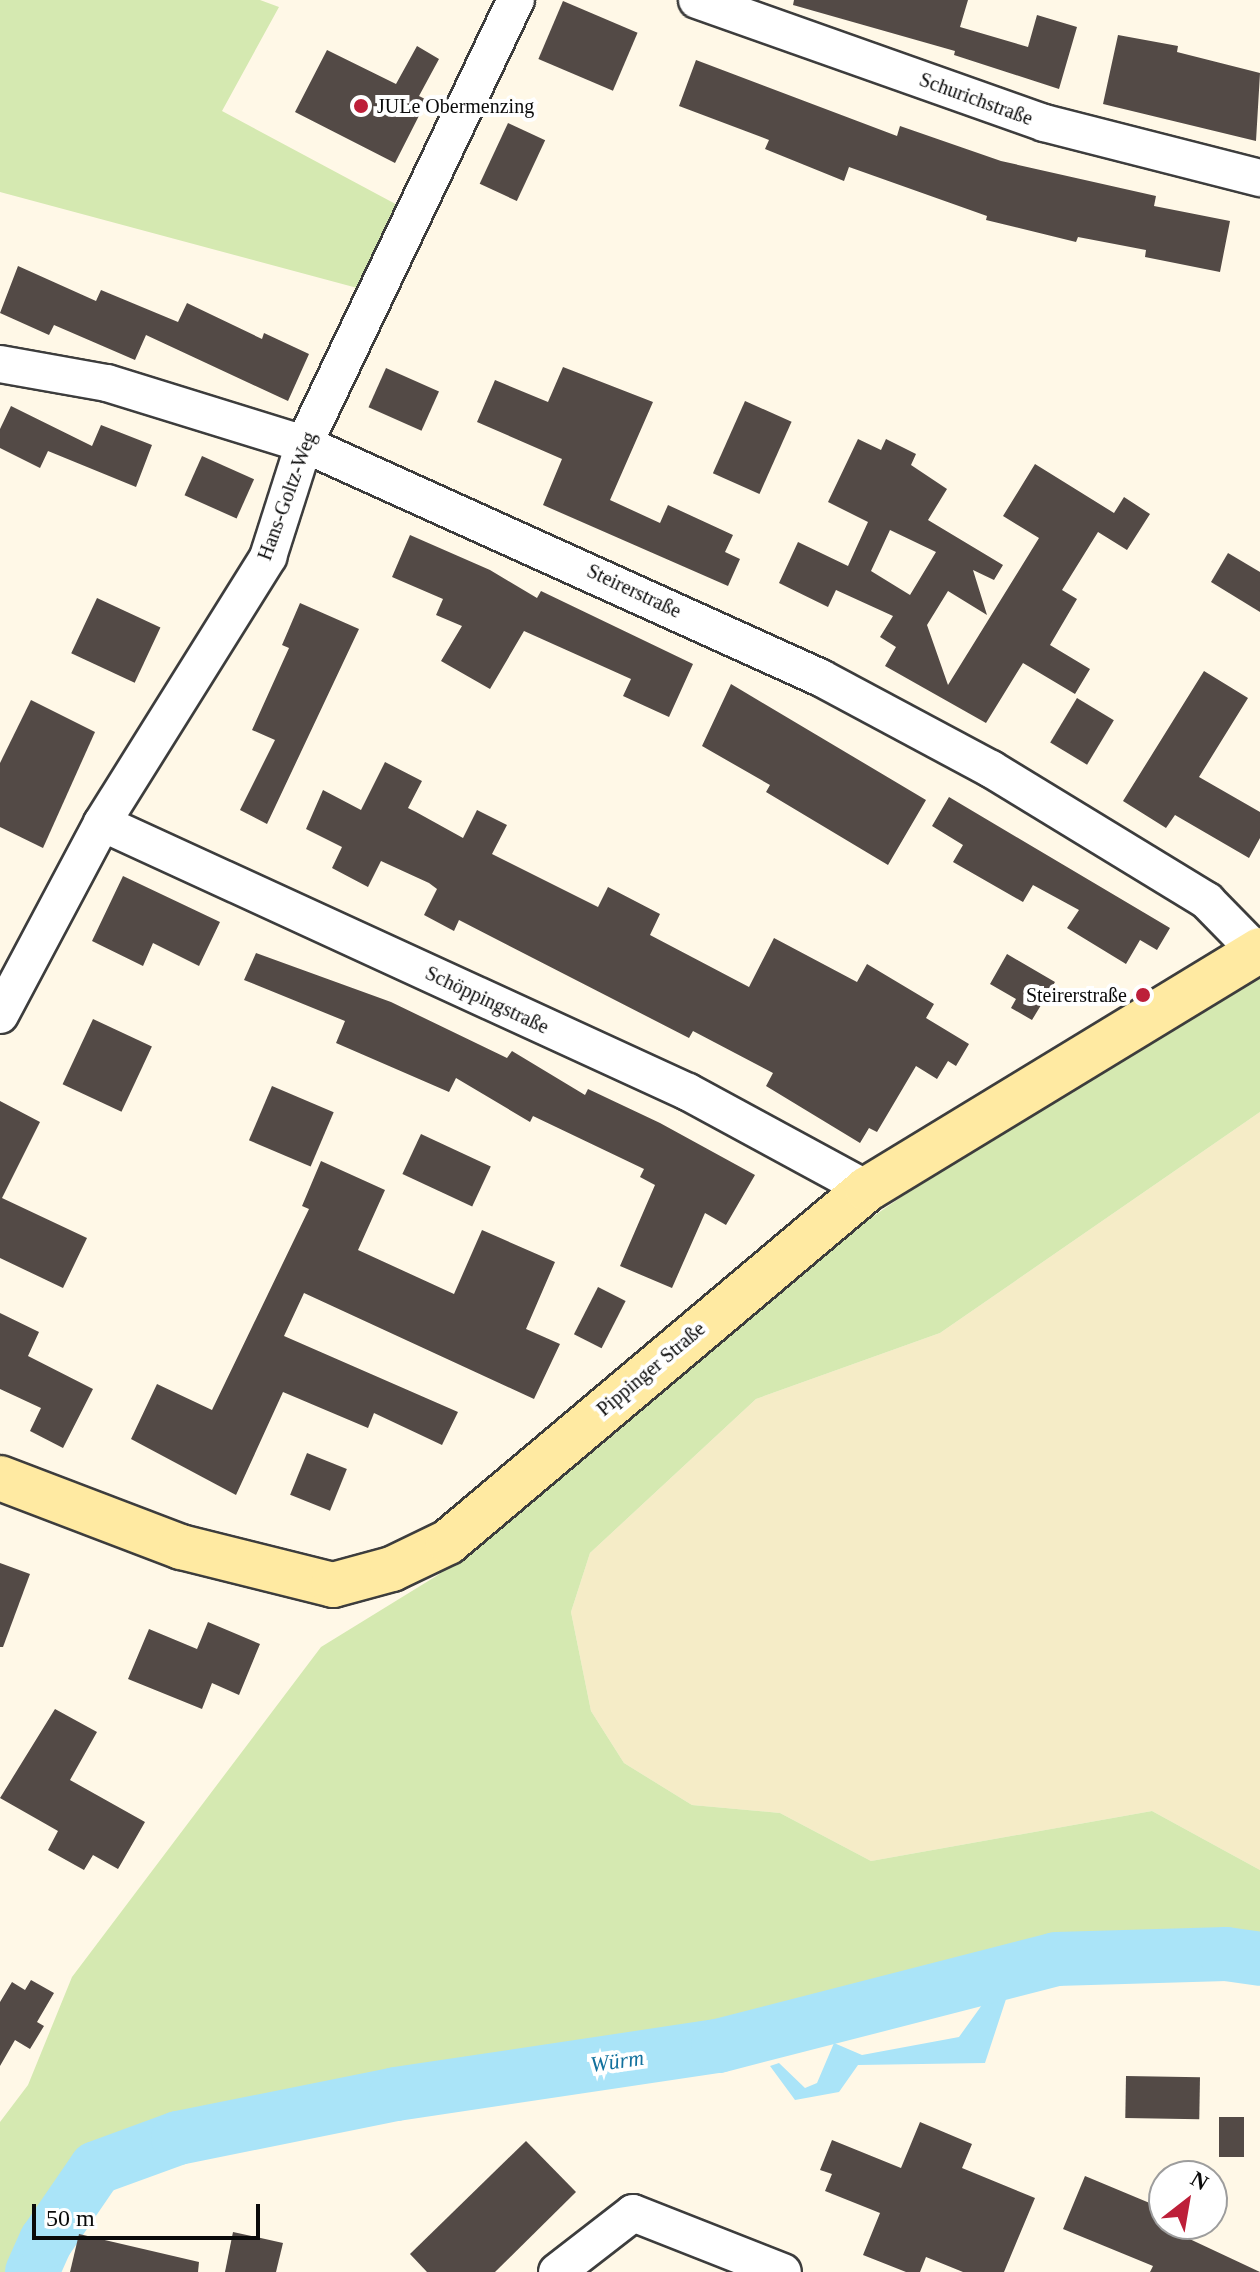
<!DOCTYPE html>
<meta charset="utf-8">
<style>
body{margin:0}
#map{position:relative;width:1260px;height:2272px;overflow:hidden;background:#fff8e7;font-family:"Times New Roman",serif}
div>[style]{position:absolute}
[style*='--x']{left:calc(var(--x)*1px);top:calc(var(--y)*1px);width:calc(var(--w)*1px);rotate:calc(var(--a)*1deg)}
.farmland>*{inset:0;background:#f5ecc7}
.green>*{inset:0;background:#d5e9b1}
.water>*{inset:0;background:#aae4f8}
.river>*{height:54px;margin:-27px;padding:0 27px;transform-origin:27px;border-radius:27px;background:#aae4f8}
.building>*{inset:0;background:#534a46;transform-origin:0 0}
.roads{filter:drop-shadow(2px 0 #3d3d3d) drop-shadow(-2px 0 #3d3d3d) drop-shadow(0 2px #3d3d3d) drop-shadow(0 -2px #3d3d3d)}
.minor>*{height:36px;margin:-18px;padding:0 18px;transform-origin:18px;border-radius:18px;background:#fff}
.secondary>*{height:44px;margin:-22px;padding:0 22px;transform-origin:22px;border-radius:22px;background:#ffeaa2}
.dots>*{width:22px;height:22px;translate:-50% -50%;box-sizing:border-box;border:4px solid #fff;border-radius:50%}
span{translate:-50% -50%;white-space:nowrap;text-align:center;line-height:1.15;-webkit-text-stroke:8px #fff;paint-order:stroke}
.street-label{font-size:20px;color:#0a0a0a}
.poi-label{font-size:20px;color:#0a0a0a}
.left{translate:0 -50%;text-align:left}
.right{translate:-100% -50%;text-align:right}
.water-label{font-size:22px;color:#12719d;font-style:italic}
.north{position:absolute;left:1148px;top:2160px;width:80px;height:80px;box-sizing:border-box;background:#fff;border:2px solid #9d9d9d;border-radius:50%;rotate:31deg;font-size:22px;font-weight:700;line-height:32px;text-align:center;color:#0a0a0a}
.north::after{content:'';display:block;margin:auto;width:28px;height:36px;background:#bd1f39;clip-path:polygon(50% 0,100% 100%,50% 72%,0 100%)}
.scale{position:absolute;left:32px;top:2204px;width:228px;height:36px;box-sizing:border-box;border:4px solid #0a0a0a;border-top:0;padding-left:10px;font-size:24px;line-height:28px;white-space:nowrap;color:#0a0a0a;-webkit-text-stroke:6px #fff;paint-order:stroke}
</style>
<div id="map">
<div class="farmland">
<i style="clip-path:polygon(1260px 1112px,1260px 1870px,1152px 1811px,871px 1861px,780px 1813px,692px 1805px,624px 1763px,591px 1711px,571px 1612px,590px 1553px,756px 1399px,940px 1333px)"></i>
</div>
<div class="green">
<i style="clip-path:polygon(0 0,260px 0,279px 7px,222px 111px,403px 208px,361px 289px,0 192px)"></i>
<i style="clip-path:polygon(1260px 969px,1260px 1112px,940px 1333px,756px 1399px,590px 1553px,571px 1612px,591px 1711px,624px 1763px,692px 1805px,780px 1813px,871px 1861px,1152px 1811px,1260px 1870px,1260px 1963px,1048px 1960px,787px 2033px,419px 2108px,183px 2139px,45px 2237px,31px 2272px,0 2272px,0 2122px,28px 2085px,72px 1977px,321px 1647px,438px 1575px,862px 1224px,1056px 1091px)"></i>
</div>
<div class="water">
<i style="clip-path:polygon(1010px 1987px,985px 2063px,858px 2065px,839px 2092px,795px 2100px,770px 2066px,779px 2063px,805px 2088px,817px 2083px,834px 2043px,862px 2055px,959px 2037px,992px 1991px)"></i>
</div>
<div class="river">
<i style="--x:32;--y:2272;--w:34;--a:-66"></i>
<i style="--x:46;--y:2241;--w:88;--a:-55.6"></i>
<i style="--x:96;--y:2168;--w:87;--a:-20.1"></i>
<i style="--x:178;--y:2138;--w:222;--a:-11.4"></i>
<i style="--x:396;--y:2094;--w:326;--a:-8.5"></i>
<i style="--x:718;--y:2046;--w:349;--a:-14.4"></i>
<i style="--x:1056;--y:1959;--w:170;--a:-1.7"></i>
<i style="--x:1226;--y:1954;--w:34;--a:8"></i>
</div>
<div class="building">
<i style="clip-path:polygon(794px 0,968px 0,960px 27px,1028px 47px,1037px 15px,1077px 27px,1059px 89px,954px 55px,955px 51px,793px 5px)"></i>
<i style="left:563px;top:1px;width:81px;height:63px;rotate:23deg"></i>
<i style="clip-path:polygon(1118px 35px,1178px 46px,1177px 52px,1260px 73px,1256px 141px,1103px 104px)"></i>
<i style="clip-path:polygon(417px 46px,439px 59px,419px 96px,427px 100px,395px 163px,295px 112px,327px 50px,396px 84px)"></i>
<i style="clip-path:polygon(696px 60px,897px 136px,900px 126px,1001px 161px,1156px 196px,1154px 206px,1230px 221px,1220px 272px,1145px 257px,1146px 250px,1078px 237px,1076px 242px,986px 220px,987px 216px,849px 167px,844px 181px,765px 149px,769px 140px,679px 106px)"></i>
<i style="left:508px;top:123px;width:41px;height:67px;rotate:25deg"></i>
<i style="clip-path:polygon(18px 266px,96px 301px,101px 290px,178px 322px,187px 303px,262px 339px,264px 333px,309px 354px,288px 401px,146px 335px,135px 360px,54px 325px,49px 335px,0 313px)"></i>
<i style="clip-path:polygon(563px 367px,653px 402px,610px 500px,660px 523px,668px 505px,733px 535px,725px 552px,740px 559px,728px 586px,543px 505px,562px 459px,477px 422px,495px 380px,548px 402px)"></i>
<i style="left:386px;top:368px;width:58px;height:43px;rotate:24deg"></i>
<i style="left:745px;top:401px;width:51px;height:79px;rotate:24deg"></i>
<i style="clip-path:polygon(11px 406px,92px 446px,101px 425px,152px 445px,136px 487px,48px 451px,40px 468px,0 448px,0 429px)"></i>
<i style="clip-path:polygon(evenodd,858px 439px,881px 450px,886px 439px,916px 454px,911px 465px,947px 489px,928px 520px,1003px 565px,994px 580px,973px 570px,987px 615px,948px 591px,927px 625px,948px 685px,1039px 538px,1003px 516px,1035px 464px,1114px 513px,1124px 497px,1150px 514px,1127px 550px,1098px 532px,1062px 590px,1077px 599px,1050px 645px,1090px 669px,1075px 694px,1023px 663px,986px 723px,885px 666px,896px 647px,880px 637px,893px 616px,836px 590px,828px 607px,779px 583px,798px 542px,848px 566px,868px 522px,828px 502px,858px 439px,890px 530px,936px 552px,910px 595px,871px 571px,890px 530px)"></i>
<i style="left:202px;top:456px;width:57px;height:43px;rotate:24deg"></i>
<i style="clip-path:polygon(410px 535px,490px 570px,537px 598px,541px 591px,693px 664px,669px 717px,623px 696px,631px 679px,524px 631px,490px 689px,441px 661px,462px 626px,436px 615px,443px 599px,392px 577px)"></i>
<i style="clip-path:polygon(1228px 553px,1260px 572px,1260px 612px,1211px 582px)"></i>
<i style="left:97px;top:598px;width:70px;height:61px;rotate:25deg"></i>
<i style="clip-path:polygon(300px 603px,359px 629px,267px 824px,240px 810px,275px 740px,252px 730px,289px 648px,282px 645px)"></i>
<i style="clip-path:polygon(1204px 671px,1248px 698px,1199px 777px,1260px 812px,1260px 838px,1249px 858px,1175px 815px,1166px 828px,1123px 801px)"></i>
<i style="clip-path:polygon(731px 684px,926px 800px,888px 865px,766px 792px,770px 785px,702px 746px)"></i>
<i style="left:1077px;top:698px;width:43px;height:52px;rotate:31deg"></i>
<i style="clip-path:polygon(31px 700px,95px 732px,43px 848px,0 827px,0 763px)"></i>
<i style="clip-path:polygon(385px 762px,422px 781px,408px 808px,416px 812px,463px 838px,477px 810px,507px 825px,492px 854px,598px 907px,608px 887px,660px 914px,650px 935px,749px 987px,774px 938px,857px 982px,867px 964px,934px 1004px,926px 1018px,969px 1044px,956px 1066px,948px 1061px,937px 1079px,916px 1066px,877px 1132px,869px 1128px,860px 1143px,766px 1086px,773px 1073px,693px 1031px,689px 1038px,459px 920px,454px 931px,424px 915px,437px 889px,429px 883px,381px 861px,368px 887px,332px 868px,342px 847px,306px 829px,323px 790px,361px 810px)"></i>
<i style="clip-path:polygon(949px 797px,1170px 928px,1157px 950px,1140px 940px,1126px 964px,1067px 928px,1079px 910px,1033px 885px,1023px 902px,953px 862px,963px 845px,932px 826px)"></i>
<i style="clip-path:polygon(123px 876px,220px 922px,199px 966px,153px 943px,143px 966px,92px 941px)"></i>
<i style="clip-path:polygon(256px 953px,391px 1002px,507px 1058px,512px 1051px,585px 1095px,588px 1089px,660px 1123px,755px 1175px,726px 1225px,705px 1213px,672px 1288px,620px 1266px,655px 1185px,640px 1177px,644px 1169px,533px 1116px,530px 1122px,456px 1078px,449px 1092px,336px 1043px,345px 1021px,244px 980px)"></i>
<i style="clip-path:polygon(1007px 954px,1055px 982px,1032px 1020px,1011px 1008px,1016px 999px,990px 984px)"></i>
<i style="left:93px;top:1019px;width:65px;height:72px;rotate:25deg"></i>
<i style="left:272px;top:1086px;width:67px;height:59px;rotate:23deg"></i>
<i style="clip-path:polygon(0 1101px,40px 1122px,2px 1198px,87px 1238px,63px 1288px,0 1258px)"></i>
<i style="left:421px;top:1134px;width:77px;height:44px;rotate:25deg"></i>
<i style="clip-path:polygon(321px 1161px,385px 1190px,358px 1250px,454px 1294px,482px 1230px,555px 1262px,526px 1329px,560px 1344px,534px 1399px,304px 1293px,284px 1336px,458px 1412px,442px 1445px,374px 1413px,368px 1428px,283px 1392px,236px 1495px,131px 1439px,157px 1384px,212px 1410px,309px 1209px,302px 1206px)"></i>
<i style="left:598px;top:1287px;width:31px;height:53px;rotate:27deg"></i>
<i style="clip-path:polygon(0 1313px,39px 1332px,28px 1356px,93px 1389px,63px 1448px,30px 1431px,41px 1408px,0 1389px)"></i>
<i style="left:307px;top:1453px;width:43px;height:45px;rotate:22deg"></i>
<i style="clip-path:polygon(0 1563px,30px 1574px,3px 1647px,0 1647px)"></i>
<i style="clip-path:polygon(208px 1622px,260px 1644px,239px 1695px,212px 1683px,202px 1709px,128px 1679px,149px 1629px,197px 1649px)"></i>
<i style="clip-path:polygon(55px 1709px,97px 1732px,70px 1780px,145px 1822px,118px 1869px,93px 1855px,84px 1870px,48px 1850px,58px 1831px,0 1798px)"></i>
<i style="clip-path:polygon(31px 1980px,54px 1993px,37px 2022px,44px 2026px,30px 2049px,15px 2040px,0 2066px,0 2002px,12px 1982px,25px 1990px)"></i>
<i style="left:1126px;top:2076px;width:74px;height:42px;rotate:1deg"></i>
<i style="left:1219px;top:2117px;width:25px;height:40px"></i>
<i style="clip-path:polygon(920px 2122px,972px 2144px,962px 2168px,1035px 2198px,1004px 2272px,963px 2272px,926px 2257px,920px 2272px,906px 2272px,863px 2255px,880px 2213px,825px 2191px,832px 2174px,820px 2170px,832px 2140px,901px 2168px)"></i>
<i style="clip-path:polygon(526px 2141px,576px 2192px,495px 2272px,427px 2272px,410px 2254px)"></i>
<i style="clip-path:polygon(1085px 2176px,1164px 2209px,1164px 2227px,1260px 2272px,1150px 2272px,1153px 2266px,1063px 2229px)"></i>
<i style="clip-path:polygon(233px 2232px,283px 2243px,276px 2272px,225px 2272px)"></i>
<i style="clip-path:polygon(79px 2234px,199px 2262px,198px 2272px,70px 2272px)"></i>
</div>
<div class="roads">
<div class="minor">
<i style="--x:697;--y:0;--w:368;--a:19.5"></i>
<i style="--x:1044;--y:123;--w:223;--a:14.3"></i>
<i style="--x:0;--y:364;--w:109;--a:10.1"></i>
<i style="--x:107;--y:383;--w:206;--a:17.2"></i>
<i style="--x:304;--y:444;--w:567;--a:24.35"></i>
<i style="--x:821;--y:678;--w:193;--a:28.2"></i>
<i style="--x:991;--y:769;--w:253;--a:31.4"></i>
<i style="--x:1207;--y:901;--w:71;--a:45.6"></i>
<i style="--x:102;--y:823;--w:645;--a:24.66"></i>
<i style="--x:688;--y:1092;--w:204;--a:28.5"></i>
<i style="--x:0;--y:1015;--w:217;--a:-62"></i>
<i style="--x:102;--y:823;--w:314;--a:-58"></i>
<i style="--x:268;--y:557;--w:119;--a:-72.3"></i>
<i style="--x:304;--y:444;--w:492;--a:-64.5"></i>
<i style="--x:557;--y:2272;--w:96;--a:-37.8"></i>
<i style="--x:633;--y:2213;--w:161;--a:21.5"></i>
</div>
<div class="secondary">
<i style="--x:0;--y:1478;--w:194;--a:20.9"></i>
<i style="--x:181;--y:1547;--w:157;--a:14"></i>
<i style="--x:333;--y:1585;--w:61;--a:-15.2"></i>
<i style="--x:392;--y:1569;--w:62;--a:-25.7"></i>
<i style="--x:448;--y:1542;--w:548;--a:-40.11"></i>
<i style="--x:867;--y:1189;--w:460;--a:-31.3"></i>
</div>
</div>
<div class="dots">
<i style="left:361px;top:106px;background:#bd1f39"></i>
<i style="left:1143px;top:995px;background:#bd1f39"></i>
</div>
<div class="street-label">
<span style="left:976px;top:99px;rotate:20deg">Schurichstraße</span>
<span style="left:287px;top:496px;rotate:-70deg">Hans-Goltz-Weg</span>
<span style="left:634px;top:591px;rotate:25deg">Steirerstraße</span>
<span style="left:487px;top:1000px;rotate:25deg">Schöppingstraße</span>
<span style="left:651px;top:1369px;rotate:-40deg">Pippinger Straße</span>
</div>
<div class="poi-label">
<span class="left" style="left:377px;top:106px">JULe Obermenzing</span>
<span class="right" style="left:1127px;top:995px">Steirerstraße</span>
</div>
<div class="water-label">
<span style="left:617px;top:2061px;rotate:-8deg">Würm</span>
</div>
<div class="north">N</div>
<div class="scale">50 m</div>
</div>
